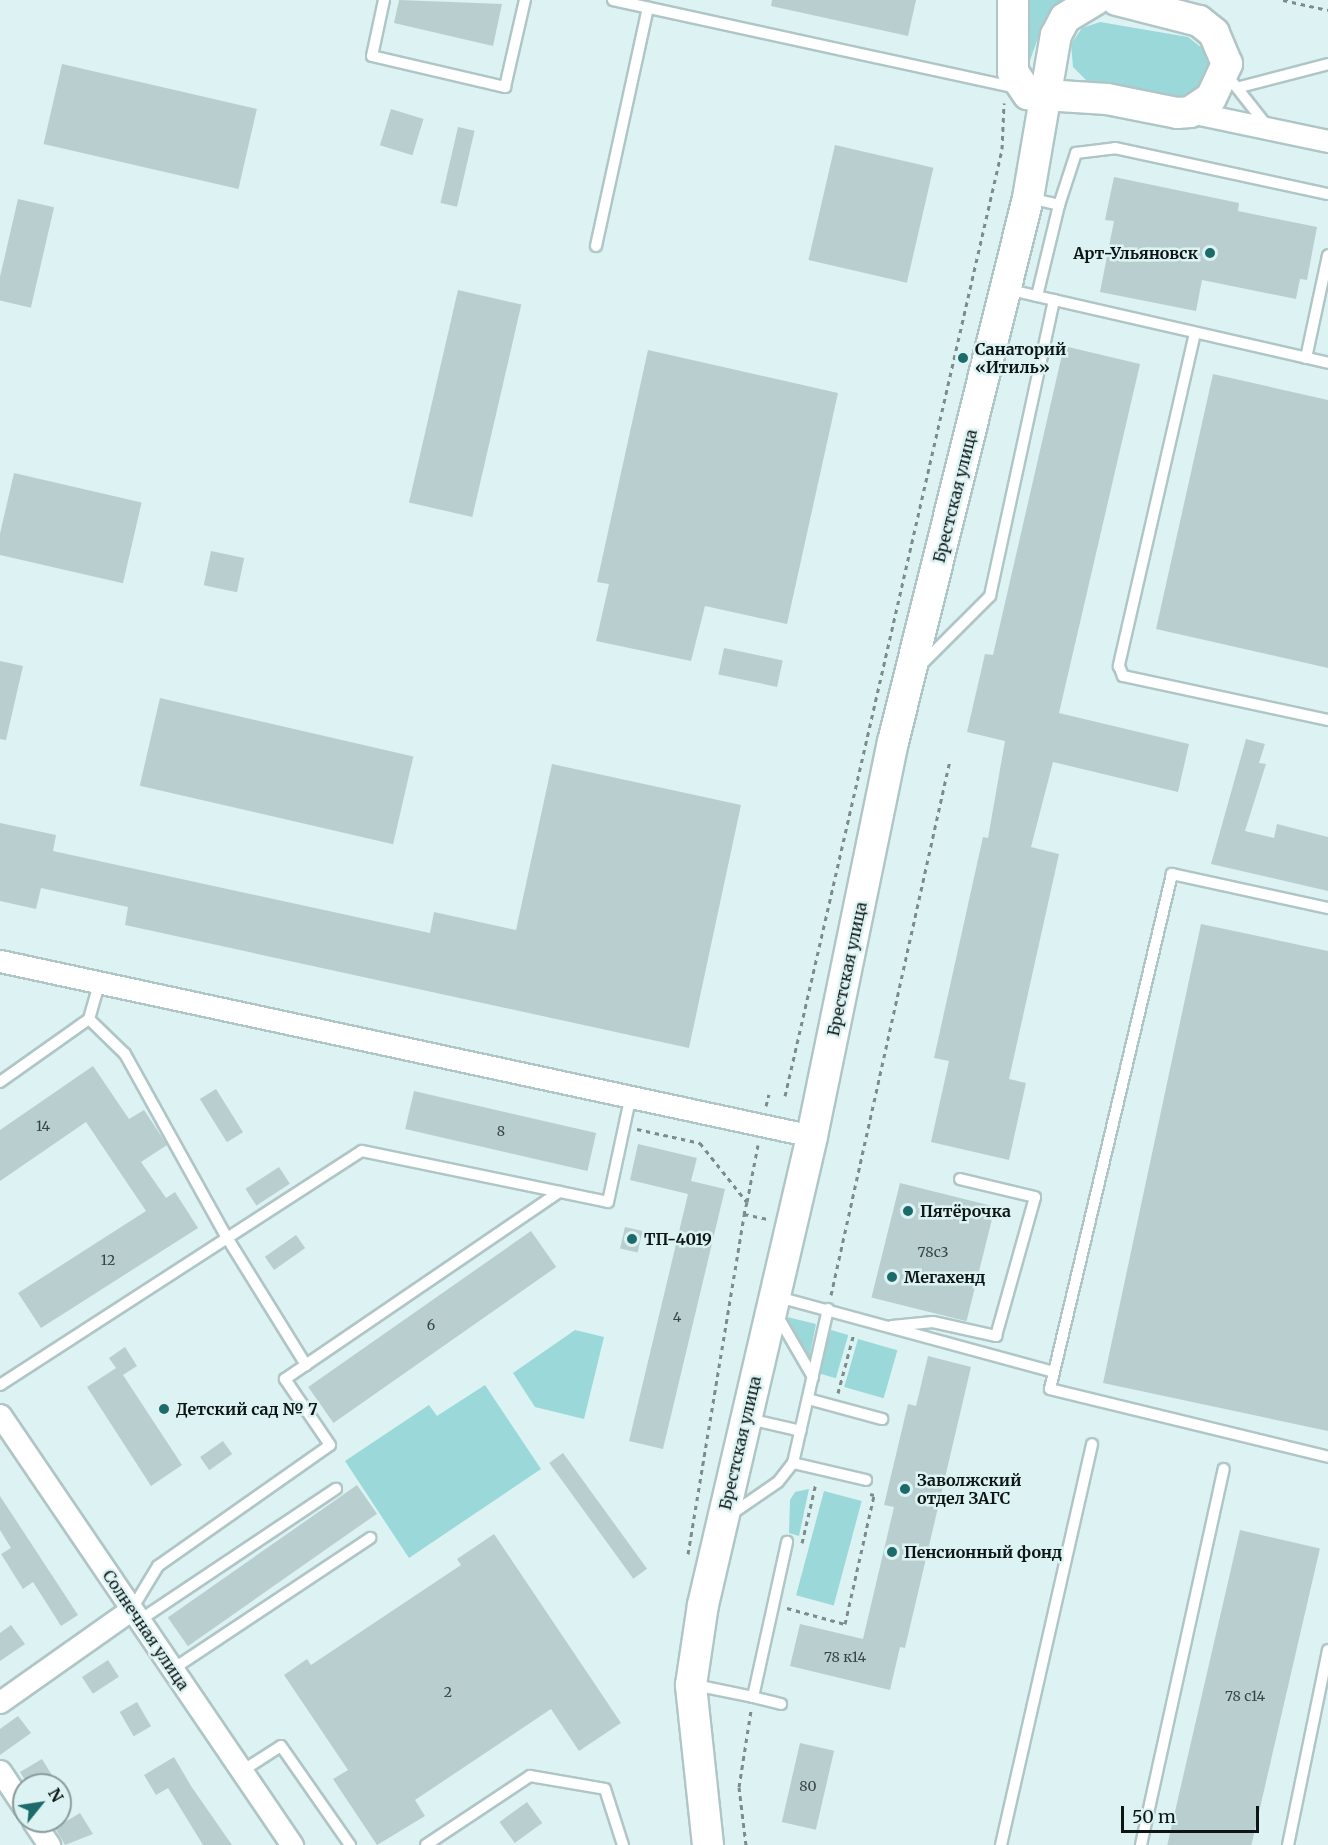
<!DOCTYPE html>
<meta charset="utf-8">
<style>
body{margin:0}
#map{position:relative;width:1328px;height:1845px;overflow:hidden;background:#ddf3f3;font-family:Merriweather,serif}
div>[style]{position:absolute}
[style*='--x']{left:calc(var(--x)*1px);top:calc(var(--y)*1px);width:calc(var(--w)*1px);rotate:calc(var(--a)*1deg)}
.green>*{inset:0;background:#9ad8d9;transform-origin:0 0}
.building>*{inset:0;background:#b9cfcf;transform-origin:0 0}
.path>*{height:3px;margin-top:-1.5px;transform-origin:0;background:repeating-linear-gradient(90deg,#7c8b8b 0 4.5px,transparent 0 9px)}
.roads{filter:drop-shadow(2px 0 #b0c6c6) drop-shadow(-2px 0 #b0c6c6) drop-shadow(0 2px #b0c6c6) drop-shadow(0 -2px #b0c6c6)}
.lane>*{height:10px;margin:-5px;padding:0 5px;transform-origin:5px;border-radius:5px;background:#fff}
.street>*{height:21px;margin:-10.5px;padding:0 10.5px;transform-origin:10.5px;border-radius:10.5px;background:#fff}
.secondary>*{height:30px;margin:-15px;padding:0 15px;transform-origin:15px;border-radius:15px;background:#fff}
.dots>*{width:16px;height:16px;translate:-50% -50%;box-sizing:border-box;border:3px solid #ddf3f3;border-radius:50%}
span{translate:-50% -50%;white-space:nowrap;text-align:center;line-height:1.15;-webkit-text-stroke:5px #ddf3f3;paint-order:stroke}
.number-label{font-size:14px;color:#384444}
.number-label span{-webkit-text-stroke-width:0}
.poi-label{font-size:16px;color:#0d1515;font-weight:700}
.right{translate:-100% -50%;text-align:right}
.left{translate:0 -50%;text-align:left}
.street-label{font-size:16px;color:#0d1515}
.north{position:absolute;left:12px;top:1773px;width:60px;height:60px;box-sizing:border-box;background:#ddf3f3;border:2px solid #8a9a9a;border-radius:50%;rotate:60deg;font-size:16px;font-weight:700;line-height:24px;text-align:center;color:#0d1515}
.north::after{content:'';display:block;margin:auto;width:21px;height:27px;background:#1d6a6b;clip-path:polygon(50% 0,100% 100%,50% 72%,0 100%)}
.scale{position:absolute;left:1121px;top:1806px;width:138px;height:27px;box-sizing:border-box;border:3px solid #0d1515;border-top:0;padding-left:8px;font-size:18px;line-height:21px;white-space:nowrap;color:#0d1515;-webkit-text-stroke:4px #ddf3f3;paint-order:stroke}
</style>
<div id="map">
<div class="green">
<i style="clip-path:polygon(1028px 0,1066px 0,1039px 35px,1026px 72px)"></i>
<i style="clip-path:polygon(1100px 22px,1188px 37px,1207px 52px,1211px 77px,1187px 100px,1090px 84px,1073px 67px,1071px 44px,1082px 28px)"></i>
<i style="clip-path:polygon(787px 1317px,816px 1324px,809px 1359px)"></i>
<i style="clip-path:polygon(575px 1330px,604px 1337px,584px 1419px,535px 1407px,513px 1373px)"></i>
<i style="left:831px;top:1330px;width:18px;height:45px;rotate:16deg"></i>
<i style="left:858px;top:1339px;width:41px;height:50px;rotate:16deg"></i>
<i style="clip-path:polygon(485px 1385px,541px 1469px,409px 1558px,345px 1461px,429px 1405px,437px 1416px)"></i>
<i style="clip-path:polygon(809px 1489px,799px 1536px,789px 1533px,790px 1500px,795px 1492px)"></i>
<i style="left:824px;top:1491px;width:39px;height:108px;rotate:15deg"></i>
</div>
<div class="building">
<i style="clip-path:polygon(399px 0,502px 4px,493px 46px,394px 23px)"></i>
<i style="clip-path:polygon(772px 0,916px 0,908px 36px,771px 6px)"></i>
<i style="left:62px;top:64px;width:200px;height:82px;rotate:13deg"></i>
<i style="left:391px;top:109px;width:34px;height:38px;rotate:17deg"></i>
<i style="left:458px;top:127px;width:17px;height:78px;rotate:13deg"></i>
<i style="left:835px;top:145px;width:101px;height:118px;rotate:13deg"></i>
<i style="clip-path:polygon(1114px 177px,1239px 203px,1238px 211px,1317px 227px,1307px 280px,1300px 279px,1296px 299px,1202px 280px,1196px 311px,1100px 292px,1114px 221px,1105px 220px)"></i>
<i style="left:18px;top:199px;width:37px;height:103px;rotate:13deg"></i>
<i style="left:458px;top:290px;width:65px;height:218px;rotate:13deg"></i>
<i style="clip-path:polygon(1064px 346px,1140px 364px,1059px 713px,1189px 744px,1178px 792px,1053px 762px,1031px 847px,1059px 854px,1009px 1079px,1026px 1083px,1009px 1160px,931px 1142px,949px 1061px,934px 1058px,983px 837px,988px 838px,1005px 741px,967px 732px,985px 654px,993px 655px)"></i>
<i style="clip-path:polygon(648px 350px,838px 393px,787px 624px,705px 606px,691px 661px,596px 641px,609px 584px,597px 582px)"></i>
<i style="clip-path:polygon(1213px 374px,1328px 400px,1328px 668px,1156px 629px)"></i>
<i style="left:14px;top:473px;width:131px;height:83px;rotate:13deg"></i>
<i style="left:211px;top:551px;width:34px;height:35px;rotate:12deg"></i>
<i style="left:724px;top:648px;width:60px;height:27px;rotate:12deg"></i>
<i style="clip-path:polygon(0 661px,23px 666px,6px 740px,0 739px)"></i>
<i style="left:160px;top:698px;width:260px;height:90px;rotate:13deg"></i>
<i style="clip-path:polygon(1246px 739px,1265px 744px,1259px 763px,1266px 764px,1245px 831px,1274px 838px,1277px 824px,1328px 837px,1328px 891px,1211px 864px)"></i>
<i style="clip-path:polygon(552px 764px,741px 805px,689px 1048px,125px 925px,128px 907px,41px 888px,36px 909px,0 901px,0 823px,56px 835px,53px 851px,430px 933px,434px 912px,516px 930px)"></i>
<i style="clip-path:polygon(1201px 924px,1328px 951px,1328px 1431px,1103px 1383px)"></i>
<i style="clip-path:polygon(93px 1066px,129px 1119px,144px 1110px,164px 1140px,167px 1145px,141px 1162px,166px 1198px,175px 1192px,198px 1228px,41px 1328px,18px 1293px,146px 1211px,86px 1122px,0 1181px,0 1130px)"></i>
<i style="left:216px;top:1089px;width:51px;height:19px;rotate:58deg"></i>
<i style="left:414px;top:1091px;width:187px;height:39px;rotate:13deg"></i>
<i style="clip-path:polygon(638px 1144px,697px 1158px,691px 1181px,725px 1189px,663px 1449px,629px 1441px,688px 1194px,630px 1180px)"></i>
<i style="left:279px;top:1167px;width:20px;height:40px;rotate:57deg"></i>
<i style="left:900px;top:1183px;width:98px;height:118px;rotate:14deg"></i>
<i style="left:625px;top:1227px;width:18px;height:22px;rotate:13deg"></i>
<i style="left:531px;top:1231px;width:44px;height:272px;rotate:55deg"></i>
<i style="left:296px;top:1235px;width:16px;height:38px;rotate:55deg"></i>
<i style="clip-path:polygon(125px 1347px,137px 1366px,123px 1375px,182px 1465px,151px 1486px,87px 1387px,116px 1368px,109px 1358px)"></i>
<i style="clip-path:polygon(928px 1356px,971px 1367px,905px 1648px,900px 1647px,890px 1690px,790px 1666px,800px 1624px,863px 1639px,894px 1507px,884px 1505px,908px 1404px,916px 1406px)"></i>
<i style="left:223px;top:1441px;width:16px;height:28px;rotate:55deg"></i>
<i style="left:563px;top:1453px;width:143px;height:17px;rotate:54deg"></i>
<i style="left:357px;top:1485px;width:35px;height:231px;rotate:55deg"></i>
<i style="clip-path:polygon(0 1496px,78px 1615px,61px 1626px,33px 1582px,23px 1589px,1px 1554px,11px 1548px,0 1530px)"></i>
<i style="left:1240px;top:1530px;width:82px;height:323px;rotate:13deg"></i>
<i style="clip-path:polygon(494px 1534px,621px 1723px,579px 1751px,551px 1709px,415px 1800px,425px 1816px,377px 1845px,333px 1779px,348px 1770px,284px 1675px,307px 1659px,311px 1665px,461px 1565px,457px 1559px)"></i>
<i style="clip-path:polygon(11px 1625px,25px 1644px,0 1661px,0 1633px)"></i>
<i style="left:108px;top:1660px;width:20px;height:31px;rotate:57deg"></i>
<i style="left:137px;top:1702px;width:28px;height:20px;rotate:60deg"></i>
<i style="clip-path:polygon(18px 1716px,31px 1733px,0 1755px,0 1729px)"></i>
<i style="left:800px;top:1743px;width:35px;height:81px;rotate:13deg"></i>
<i style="clip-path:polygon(174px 1757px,191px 1786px,232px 1845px,203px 1845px,168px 1788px,156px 1795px,144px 1775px)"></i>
<i style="clip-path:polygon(42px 1759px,58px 1785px,28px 1785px,20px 1772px)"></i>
<i style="left:527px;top:1802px;width:26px;height:34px;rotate:54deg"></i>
<i style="clip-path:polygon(80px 1813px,93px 1834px,65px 1845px,55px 1828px)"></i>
</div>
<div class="path">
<i style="--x:1283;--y:0;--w:46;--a:12.5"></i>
<i style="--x:785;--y:1096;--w:972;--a:-77.09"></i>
<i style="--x:1002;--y:149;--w:46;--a:-87.5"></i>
<i style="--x:766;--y:1106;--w:12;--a:-76"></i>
<i style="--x:637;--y:1129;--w:65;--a:12.5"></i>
<i style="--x:700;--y:1143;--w:75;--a:51.5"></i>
<i style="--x:747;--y:1202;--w:12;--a:104"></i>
<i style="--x:744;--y:1214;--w:25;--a:12"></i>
<i style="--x:747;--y:1202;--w:58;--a:-79.1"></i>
<i style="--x:831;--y:1295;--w:548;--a:-77.46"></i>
<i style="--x:838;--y:1393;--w:62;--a:-75.1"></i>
<i style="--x:802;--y:1543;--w:62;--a:-76.9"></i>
<i style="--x:688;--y:1554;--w:345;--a:-80.6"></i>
<i style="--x:787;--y:1608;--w:60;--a:15.4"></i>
<i style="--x:845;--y:1624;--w:132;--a:-77.3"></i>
<i style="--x:874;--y:1495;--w:4;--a:-166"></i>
<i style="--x:746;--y:1845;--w:58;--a:-96.9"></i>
<i style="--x:739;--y:1787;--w:78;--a:-81.1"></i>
</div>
<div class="roads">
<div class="lane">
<i style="--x:384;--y:0;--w:57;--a:102.1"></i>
<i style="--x:372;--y:56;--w:137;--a:13.1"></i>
<i style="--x:505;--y:87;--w:89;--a:-77.1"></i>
<i style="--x:613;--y:0;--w:413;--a:12.3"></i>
<i style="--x:1234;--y:84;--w:53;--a:51.8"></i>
<i style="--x:1240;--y:87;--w:91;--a:-14.6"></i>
<i style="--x:1029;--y:198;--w:31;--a:13"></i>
<i style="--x:1059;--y:205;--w:55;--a:-71.9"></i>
<i style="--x:1076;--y:153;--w:39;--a:-7"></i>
<i style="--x:1115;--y:148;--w:218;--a:12.2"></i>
<i style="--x:596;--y:246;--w:244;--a:-77.7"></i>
<i style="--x:1006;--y:289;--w:330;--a:12.9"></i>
<i style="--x:1037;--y:296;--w:94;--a:-76.4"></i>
<i style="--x:1195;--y:333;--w:342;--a:102.9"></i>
<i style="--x:1119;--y:666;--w:11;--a:68"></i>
<i style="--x:1123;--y:676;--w:210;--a:12.1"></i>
<i style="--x:1306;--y:358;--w:105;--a:-77.9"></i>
<i style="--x:920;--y:666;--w:99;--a:-45"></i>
<i style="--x:990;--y:596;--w:303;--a:-77.8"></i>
<i style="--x:1328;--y:908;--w:160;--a:-167.7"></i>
<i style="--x:1172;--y:874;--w:529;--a:103.33"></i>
<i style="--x:1050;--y:1389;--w:286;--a:13.7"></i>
<i style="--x:89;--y:1019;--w:37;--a:-74"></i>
<i style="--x:0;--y:1082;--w:109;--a:-35.3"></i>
<i style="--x:89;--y:1019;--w:50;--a:44.2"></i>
<i style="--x:125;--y:1054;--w:208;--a:61"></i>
<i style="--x:226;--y:1236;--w:152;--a:58.2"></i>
<i style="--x:778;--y:1297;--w:286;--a:15.2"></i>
<i style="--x:777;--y:1315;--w:72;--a:59.9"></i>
<i style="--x:892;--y:1326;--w:41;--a:-5.6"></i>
<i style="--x:933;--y:1322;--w:65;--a:12.5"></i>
<i style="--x:996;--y:1336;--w:144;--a:-74.3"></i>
<i style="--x:1035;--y:1197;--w:77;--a:-166.5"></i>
<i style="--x:0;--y:1385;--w:431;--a:-32.9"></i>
<i style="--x:362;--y:1151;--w:251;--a:11.7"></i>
<i style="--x:608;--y:1202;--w:105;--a:-77.9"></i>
<i style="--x:808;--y:1399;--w:77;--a:15.1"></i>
<i style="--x:749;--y:1419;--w:53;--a:13"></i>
<i style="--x:793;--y:1463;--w:75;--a:13.1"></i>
<i style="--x:730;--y:1515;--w:58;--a:-34.5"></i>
<i style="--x:778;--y:1482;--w:24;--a:-52"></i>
<i style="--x:793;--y:1463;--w:158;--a:-77.2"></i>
<i style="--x:132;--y:1609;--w:50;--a:-58.8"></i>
<i style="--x:158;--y:1566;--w:210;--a:-35.1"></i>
<i style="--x:330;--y:1445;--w:80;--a:-124.3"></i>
<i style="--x:285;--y:1379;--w:332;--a:-34.3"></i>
<i style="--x:140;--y:1620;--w:236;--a:-33.8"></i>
<i style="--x:173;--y:1669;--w:237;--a:-33.6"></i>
<i style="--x:695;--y:1685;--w:59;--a:11.7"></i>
<i style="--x:753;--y:1697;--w:159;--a:-77.6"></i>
<i style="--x:753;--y:1697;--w:29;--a:14"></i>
<i style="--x:242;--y:1771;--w:46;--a:-32.7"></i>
<i style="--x:281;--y:1746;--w:121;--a:55.1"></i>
<i style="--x:426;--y:1845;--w:125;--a:-33.6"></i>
<i style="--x:530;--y:1776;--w:76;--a:9.8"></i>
<i style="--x:605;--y:1789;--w:59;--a:72.2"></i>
<i style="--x:1001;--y:1845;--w:411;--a:-77.2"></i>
<i style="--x:1141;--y:1845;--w:385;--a:-77.6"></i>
<i style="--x:1288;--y:1845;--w:199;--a:-78.4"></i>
</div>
<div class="street">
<i style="--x:1190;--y:112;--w:141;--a:11.9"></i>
<i style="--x:0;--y:961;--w:831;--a:12.16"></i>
<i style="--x:0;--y:1415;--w:520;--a:55.82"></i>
<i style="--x:0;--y:1702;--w:161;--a:-35.2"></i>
<i style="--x:0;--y:1771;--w:43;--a:56.3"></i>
<i style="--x:33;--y:1821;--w:29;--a:56"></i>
</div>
<div class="secondary">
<i style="--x:1013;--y:0;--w:72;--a:90"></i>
<i style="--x:1013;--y:72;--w:27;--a:56"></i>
<i style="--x:1028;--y:94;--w:79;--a:3.6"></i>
<i style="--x:1107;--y:99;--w:71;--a:11.3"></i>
<i style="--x:1177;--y:113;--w:13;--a:-4"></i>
<i style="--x:1190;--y:112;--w:25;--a:-34"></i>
<i style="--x:1211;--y:98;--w:38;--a:-65"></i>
<i style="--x:1227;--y:64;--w:34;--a:-113"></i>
<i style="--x:1214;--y:33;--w:19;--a:-141"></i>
<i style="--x:1199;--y:21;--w:85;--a:-165.6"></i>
<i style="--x:708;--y:1845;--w:161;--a:-96.1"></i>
<i style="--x:691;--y:1685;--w:81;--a:-81.5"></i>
<i style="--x:703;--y:1605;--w:481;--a:-76.9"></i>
<i style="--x:812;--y:1136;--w:402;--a:-78.4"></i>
<i style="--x:893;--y:742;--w:561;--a:-76.06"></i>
<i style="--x:1028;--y:198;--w:165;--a:-80.3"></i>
<i style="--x:1056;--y:35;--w:19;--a:-62"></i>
<i style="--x:1065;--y:18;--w:35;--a:-31"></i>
</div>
</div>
<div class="dots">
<i style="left:1210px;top:253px;background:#1d6a6b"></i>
<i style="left:963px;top:358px;background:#1d6a6b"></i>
<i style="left:908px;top:1211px;background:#1d6a6b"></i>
<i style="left:632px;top:1239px;background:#1d6a6b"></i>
<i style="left:892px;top:1277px;background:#1d6a6b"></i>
<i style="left:164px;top:1409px;background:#1d6a6b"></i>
<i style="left:905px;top:1489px;background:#1d6a6b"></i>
<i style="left:892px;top:1552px;background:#1d6a6b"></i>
</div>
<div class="number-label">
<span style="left:43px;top:1126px">14</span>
<span style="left:501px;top:1131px">8</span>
<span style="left:933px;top:1252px">78с3</span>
<span style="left:108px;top:1260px">12</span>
<span style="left:677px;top:1317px">4</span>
<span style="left:431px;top:1325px">6</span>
<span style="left:845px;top:1657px">78 к14</span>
<span style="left:448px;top:1692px">2</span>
<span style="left:1245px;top:1696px">78 с14</span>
<span style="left:808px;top:1786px">80</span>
</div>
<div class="poi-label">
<span class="right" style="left:1198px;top:253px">Арт-Ульяновск</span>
<span class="left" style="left:975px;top:358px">Санаторий<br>«Итиль»</span>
<span class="left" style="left:920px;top:1211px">Пятёрочка</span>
<span class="left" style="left:644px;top:1239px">ТП-4019</span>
<span class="left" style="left:904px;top:1277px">Мегахенд</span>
<span class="left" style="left:176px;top:1409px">Детский сад № 7</span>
<span class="left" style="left:917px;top:1489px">Заволжский<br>отдел ЗАГС</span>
<span class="left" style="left:904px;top:1552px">Пенсионный фонд</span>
</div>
<div class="street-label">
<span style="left:955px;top:496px;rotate:-76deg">Брестская улица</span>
<span style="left:847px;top:969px;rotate:-78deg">Брестская улица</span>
<span style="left:740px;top:1443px;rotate:-77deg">Брестская улица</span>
<span style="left:146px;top:1630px;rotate:56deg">Солнечная улица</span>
</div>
<div class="north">N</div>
<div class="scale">50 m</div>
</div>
